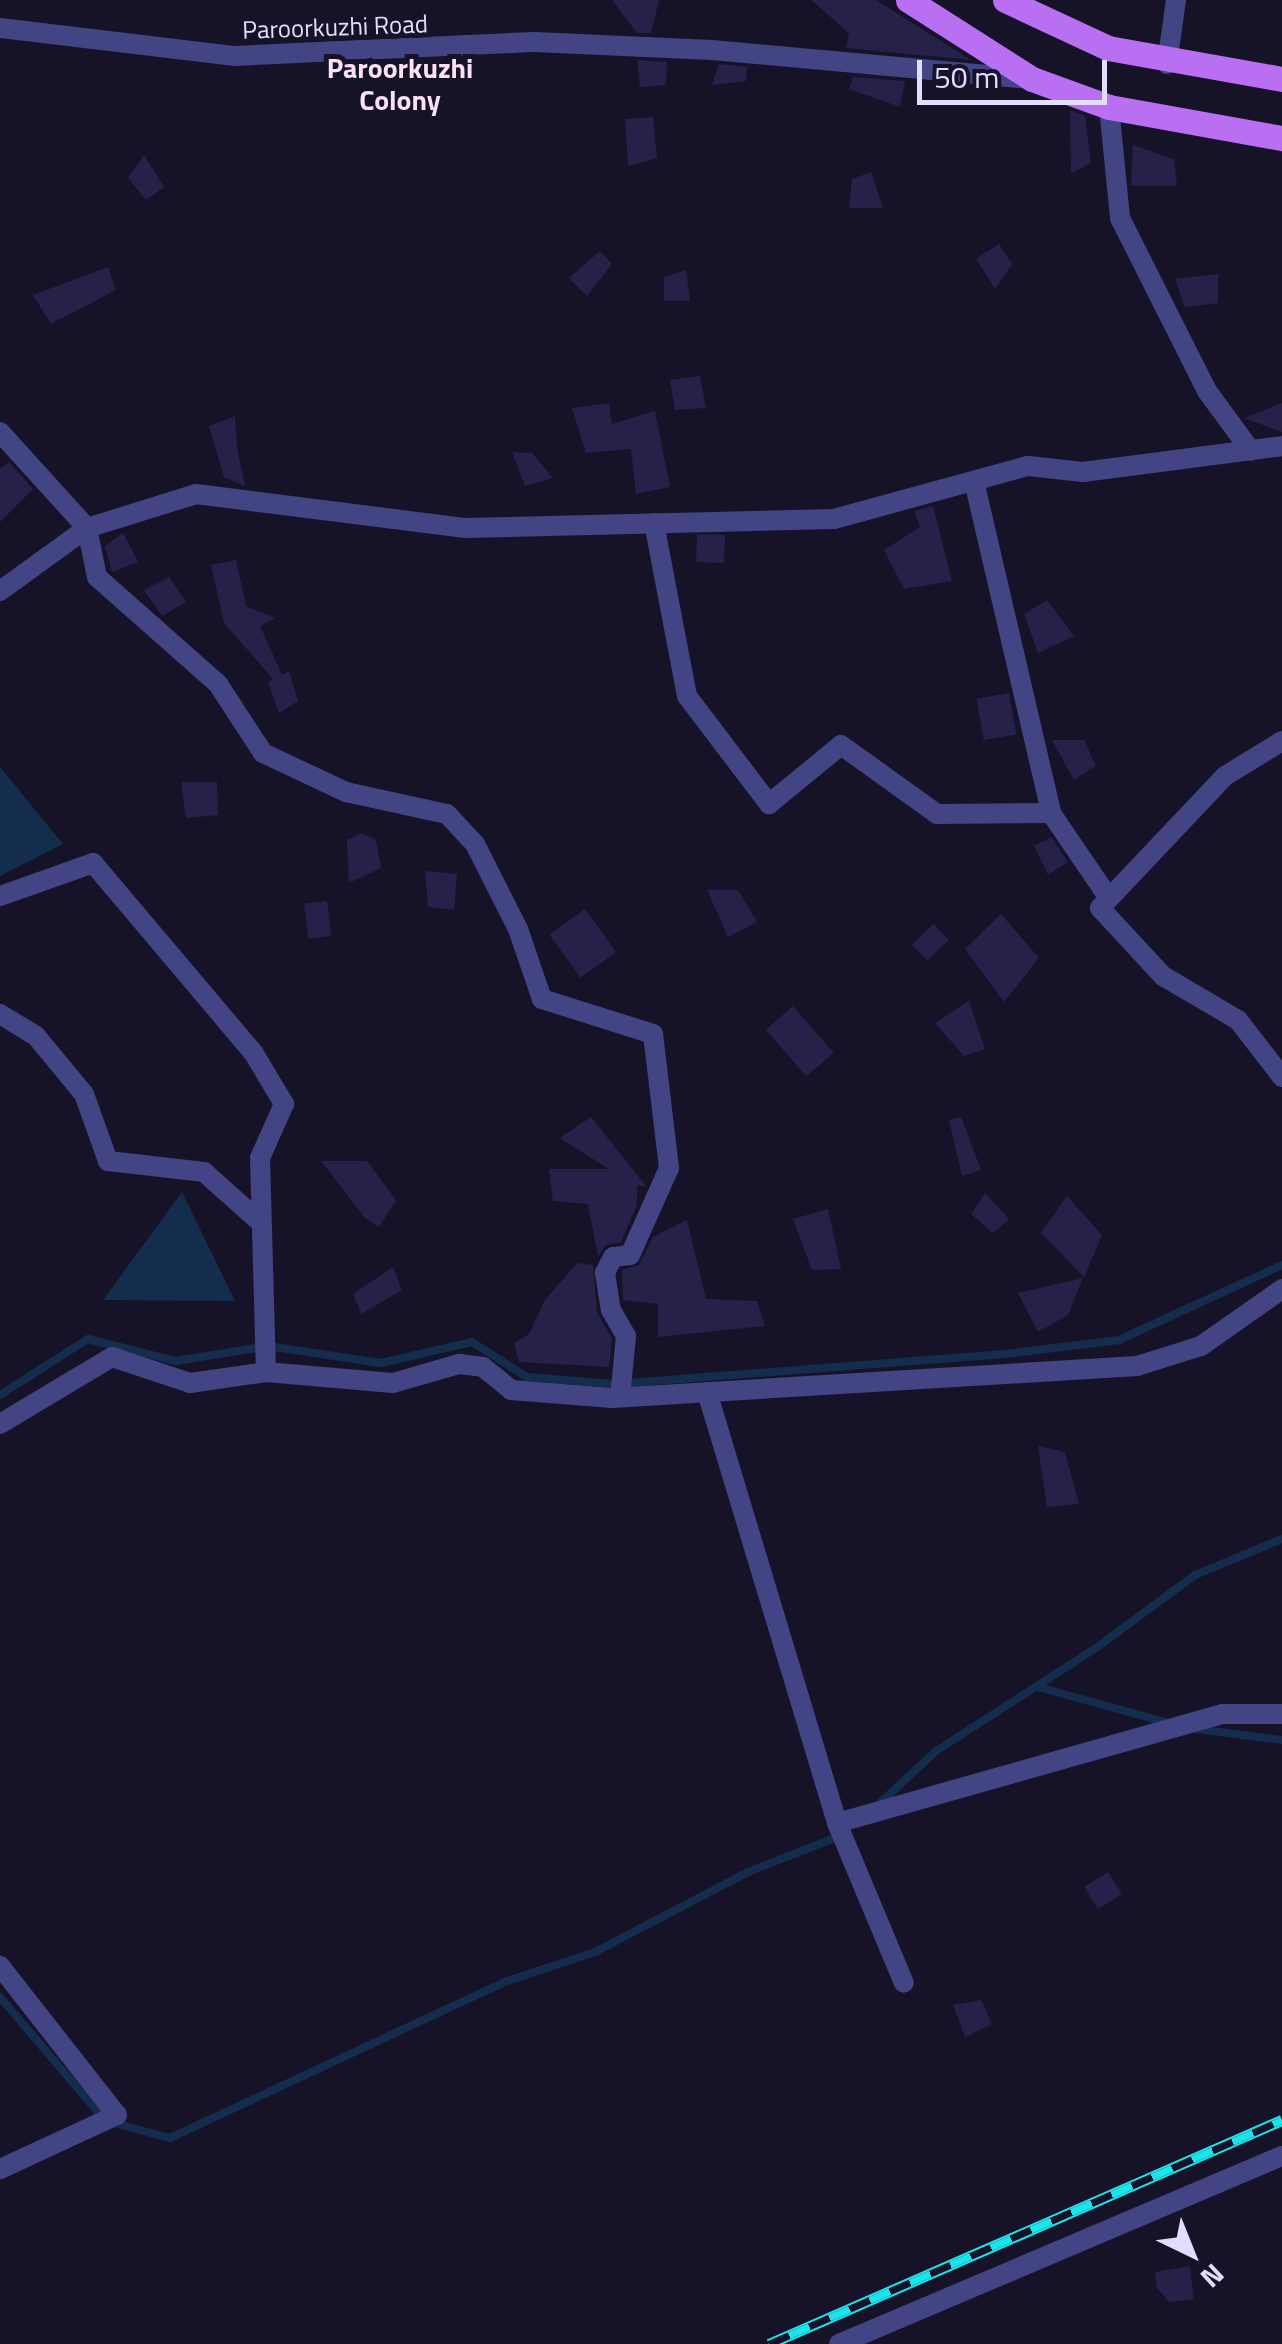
<!DOCTYPE html>
<style>
body{margin:0}
#map{position:relative;width:1282px;height:2344px;overflow:hidden;background:#161329;font-family:"Titillium Web",sans-serif}
div>[style]{position:absolute}
[style*='--x']{left:calc(var(--x)*1px);top:calc(var(--y)*1px);width:calc(var(--w)*1px);rotate:calc(var(--a)*1deg)}
.water>*{inset:0;background:#142d4c}
.stream>*{height:8px;margin:-4px;padding:0 4px;transform-origin:4px;border-radius:4px;background:#142d4c}
.building>*{inset:0;background:#262149;transform-origin:0 0}
.minor>*{height:20px;margin:-10px;padding:0 10px;transform-origin:10px;border-radius:10px;background:#434484}
.primary>*{height:25px;margin:-12.5px;padding:0 12.5px;transform-origin:12.5px;border-radius:12.5px;background:#b96ff2}
.rail>*{height:11px;margin-top:-5.5px;transform-origin:0;background:repeating-linear-gradient(90deg,#161329 0 22px,#1ce4eb 0 44px);box-sizing:border-box;border-block:2px solid #1ce4eb}
span{translate:-50% -50%;white-space:nowrap;text-align:center;line-height:1.15;-webkit-text-stroke:10px #161329;paint-order:stroke}
.street-label{font-size:25px;color:#e0defc}
.neighbourhood-label{font-size:28px;color:#fce0f4;font-weight:700}
.north{position:absolute;left:1142px;top:2204px;width:100px;height:100px;-webkit-text-stroke:8px #161329;paint-order:stroke;rotate:137deg;font-size:28px;font-weight:700;line-height:40px;text-align:center;color:#e0defc}
.north::after{content:'';display:block;margin:auto;width:35px;height:45px;background:#e0defc;clip-path:polygon(50% 0,100% 100%,50% 72%,0 100%)}
.scale{position:absolute;left:917px;top:60px;width:190px;height:45px;box-sizing:border-box;border:5px solid #e0defc;border-top:0;padding-left:12px;font-size:30px;line-height:35px;white-space:nowrap;color:#e0defc;-webkit-text-stroke:8px #161329;paint-order:stroke}
</style>
<div id="map">
<div class="water">
<i style="clip-path:polygon(0 767px,63px 844px,0 876px)"></i>
<i style="clip-path:polygon(182px 1192px,235px 1301px,103px 1300px)"></i>
</div>
<div class="stream">
<i style="--x:0;--y:1395;--w:104;--a:-32.5"></i>
<i style="--x:88;--y:1339;--w:91;--a:14"></i>
<i style="--x:176;--y:1361;--w:93;--a:-9.3"></i>
<i style="--x:268;--y:1346;--w:114;--a:8.6"></i>
<i style="--x:381;--y:1363;--w:93;--a:-13"></i>
<i style="--x:472;--y:1342;--w:65;--a:32.5"></i>
<i style="--x:527;--y:1377;--w:88;--a:4.5"></i>
<i style="--x:615;--y:1384;--w:391;--a:-4.4"></i>
<i style="--x:1005;--y:1354;--w:115;--a:-7"></i>
<i style="--x:1119;--y:1340;--w:179;--a:-24.7"></i>
<i style="--x:1038;--y:1687;--w:136;--a:15.4"></i>
<i style="--x:1197;--y:1729;--w:86;--a:7.4"></i>
<i style="--x:879;--y:1804;--w:78;--a:-42.9"></i>
<i style="--x:936;--y:1751;--w:190;--a:-32.8"></i>
<i style="--x:1096;--y:1648;--w:123;--a:-36.4"></i>
<i style="--x:1195;--y:1575;--w:94;--a:-22.5"></i>
<i style="--x:0;--y:1997;--w:157;--a:49.6"></i>
<i style="--x:114;--y:2123;--w:58;--a:15"></i>
<i style="--x:170;--y:2138;--w:369;--a:-25"></i>
<i style="--x:504;--y:1982;--w:96;--a:-18.2"></i>
<i style="--x:595;--y:1952;--w:173;--a:-27.6"></i>
<i style="--x:748;--y:1872;--w:101;--a:-21.5"></i>
</div>
<div class="building">
<i style="clip-path:polygon(612px 0,659px 0,651px 33px,637px 33px)"></i>
<i style="clip-path:polygon(811px 0,876px 0,971px 60px,846px 48px,849px 33px)"></i>
<i style="clip-path:polygon(637px 60px,667px 62px,666px 85px,640px 87px)"></i>
<i style="clip-path:polygon(719px 64px,747px 67px,746px 81px,712px 85px)"></i>
<i style="clip-path:polygon(853px 77px,905px 81px,900px 107px,849px 89px)"></i>
<i style="clip-path:polygon(1070px 110px,1085px 116px,1091px 163px,1071px 173px)"></i>
<i style="clip-path:polygon(653px 117px,657px 158px,628px 166px,625px 119px)"></i>
<i style="clip-path:polygon(1133px 145px,1174px 159px,1177px 186px,1131px 186px)"></i>
<i style="clip-path:polygon(144px 155px,164px 187px,146px 200px,128px 178px)"></i>
<i style="clip-path:polygon(871px 172px,883px 208px,849px 208px,852px 179px)"></i>
<i style="clip-path:polygon(999px 244px,1012px 264px,995px 289px,976px 259px)"></i>
<i style="clip-path:polygon(600px 251px,612px 264px,587px 296px,569px 278px)"></i>
<i style="clip-path:polygon(108px 267px,116px 290px,51px 324px,33px 295px)"></i>
<i style="clip-path:polygon(686px 270px,690px 301px,664px 301px,664px 277px)"></i>
<i style="clip-path:polygon(1218px 274px,1218px 303px,1185px 307px,1175px 279px)"></i>
<i style="clip-path:polygon(700px 376px,706px 408px,675px 410px,670px 380px)"></i>
<i style="clip-path:polygon(609px 403px,612px 424px,655px 411px,670px 487px,636px 494px,631px 449px,586px 453px,572px 408px)"></i>
<i style="clip-path:polygon(1282px 403px,1282px 432px,1244px 418px)"></i>
<i style="clip-path:polygon(235px 416px,237px 447px,245px 486px,224px 477px,209px 426px)"></i>
<i style="clip-path:polygon(512px 452px,532px 453px,553px 478px,525px 486px)"></i>
<i style="clip-path:polygon(9px 462px,33px 489px,0 522px,0 469px)"></i>
<i style="clip-path:polygon(933px 506px,952px 581px,904px 589px,884px 550px,920px 527px,914px 511px)"></i>
<i style="clip-path:polygon(123px 533px,138px 562px,112px 572px,105px 546px)"></i>
<i style="left:725px;top:535px;width:28px;height:28px;rotate:92deg"></i>
<i style="clip-path:polygon(236px 560px,246px 606px,275px 618px,260px 626px,282px 675px,289px 671px,298px 701px,279px 713px,268px 682px,273px 679px,224px 623px,211px 565px)"></i>
<i style="clip-path:polygon(169px 577px,186px 602px,162px 616px,144px 590px)"></i>
<i style="clip-path:polygon(1047px 600px,1074px 636px,1038px 653px,1024px 614px)"></i>
<i style="left:1009px;top:693px;width:42px;height:33px;rotate:80deg"></i>
<i style="clip-path:polygon(1052px 740px,1084px 740px,1096px 766px,1074px 780px)"></i>
<i style="clip-path:polygon(181px 782px,217px 782px,218px 815px,186px 818px)"></i>
<i style="clip-path:polygon(361px 833px,376px 840px,381px 868px,349px 883px,347px 840px)"></i>
<i style="clip-path:polygon(1051px 837px,1068px 862px,1048px 875px,1034px 846px)"></i>
<i style="clip-path:polygon(425px 871px,457px 874px,454px 910px,428px 907px)"></i>
<i style="clip-path:polygon(707px 890px,738px 890px,757px 922px,728px 937px)"></i>
<i style="left:327px;top:901px;width:35px;height:23px;rotate:83deg"></i>
<i style="left:585px;top:909px;width:53px;height:44px;rotate:54deg"></i>
<i style="clip-path:polygon(1001px 914px,1039px 958px,1004px 1002px,965px 949px)"></i>
<i style="left:934px;top:924px;width:22px;height:30px;rotate:47deg"></i>
<i style="clip-path:polygon(969px 1001px,985px 1049px,964px 1056px,935px 1023px)"></i>
<i style="left:793px;top:1006px;width:62px;height:36px;rotate:49deg"></i>
<i style="clip-path:polygon(591px 1117px,646px 1186px,637px 1186px,637px 1205px,621px 1242px,606px 1245px,598px 1256px,588px 1204px,553px 1201px,549px 1169px,609px 1169px,560px 1138px)"></i>
<i style="clip-path:polygon(961px 1117px,981px 1170px,962px 1176px,949px 1120px)"></i>
<i style="clip-path:polygon(321px 1161px,367px 1161px,396px 1200px,379px 1227px,365px 1218px)"></i>
<i style="clip-path:polygon(985px 1193px,1009px 1219px,993px 1233px,971px 1214px)"></i>
<i style="clip-path:polygon(1067px 1196px,1102px 1235px,1084px 1277px,1041px 1233px)"></i>
<i style="clip-path:polygon(828px 1209px,841px 1269px,812px 1270px,793px 1219px)"></i>
<i style="clip-path:polygon(687px 1220px,706px 1299px,757px 1301px,765px 1326px,658px 1337px,658px 1304px,623px 1300px,622px 1270px,639px 1265px,653px 1237px)"></i>
<i style="clip-path:polygon(577px 1263px,593px 1265px,597px 1312px,612px 1339px,609px 1367px,519px 1362px,514px 1343px,529px 1334px,545px 1300px)"></i>
<i style="clip-path:polygon(393px 1267px,402px 1290px,361px 1314px,353px 1294px)"></i>
<i style="clip-path:polygon(1083px 1278px,1068px 1315px,1038px 1332px,1018px 1293px)"></i>
<i style="clip-path:polygon(1038px 1446px,1065px 1452px,1079px 1504px,1047px 1507px)"></i>
<i style="left:1108px;top:1872px;width:26px;height:28px;rotate:58deg"></i>
<i style="clip-path:polygon(981px 2000px,992px 2024px,965px 2037px,953px 2005px)"></i>
<i style="clip-path:polygon(1190px 2266px,1194px 2299px,1169px 2302px,1157px 2288px,1155px 2272px)"></i>
</div>
<div class="minor">
<i style="--x:0;--y:28;--w:237;--a:6.8"></i>
<i style="--x:235;--y:56;--w:300;--a:-2.7"></i>
<i style="--x:535;--y:42;--w:177;--a:2.6"></i>
<i style="--x:712;--y:50;--w:321;--a:5.2"></i>
<i style="--x:1167;--y:64;--w:65;--a:-82"></i>
<i style="--x:1109;--y:107;--w:112;--a:84.3"></i>
<i style="--x:1120;--y:218;--w:194;--a:63.3"></i>
<i style="--x:1207;--y:391;--w:74;--a:53.7"></i>
<i style="--x:0;--y:432;--w:130;--a:47.8"></i>
<i style="--x:87;--y:528;--w:50;--a:78.5"></i>
<i style="--x:97;--y:577;--w:162;--a:41.5"></i>
<i style="--x:218;--y:684;--w:82;--a:56.9"></i>
<i style="--x:263;--y:753;--w:92;--a:25.2"></i>
<i style="--x:346;--y:792;--w:103;--a:12.3"></i>
<i style="--x:447;--y:814;--w:41;--a:47"></i>
<i style="--x:475;--y:844;--w:95;--a:63.2"></i>
<i style="--x:518;--y:929;--w:74;--a:71.1"></i>
<i style="--x:542;--y:999;--w:116;--a:17.5"></i>
<i style="--x:653;--y:1034;--w:135;--a:83.2"></i>
<i style="--x:669;--y:1168;--w:95;--a:114.1"></i>
<i style="--x:630;--y:1255;--w:17;--a:173"></i>
<i style="--x:613;--y:1257;--w:18;--a:117"></i>
<i style="--x:605;--y:1273;--w:37;--a:81"></i>
<i style="--x:611;--y:1310;--w:30;--a:60"></i>
<i style="--x:626;--y:1336;--w:61;--a:95.6"></i>
<i style="--x:974;--y:481;--w:341;--a:76.9"></i>
<i style="--x:1051;--y:813;--w:102;--a:55.8"></i>
<i style="--x:654;--y:523;--w:176;--a:79.2"></i>
<i style="--x:687;--y:696;--w:136;--a:52.8"></i>
<i style="--x:769;--y:804;--w:93;--a:-39.3"></i>
<i style="--x:841;--y:745;--w:118;--a:35.7"></i>
<i style="--x:937;--y:814;--w:114;--a:-0.5"></i>
<i style="--x:0;--y:591;--w:107;--a:-35.9"></i>
<i style="--x:87;--y:528;--w:114;--a:-17.3"></i>
<i style="--x:196;--y:494;--w:272;--a:7.2"></i>
<i style="--x:466;--y:528;--w:368;--a:-1.4"></i>
<i style="--x:834;--y:519;--w:201;--a:-15.3"></i>
<i style="--x:1028;--y:466;--w:55;--a:6.2"></i>
<i style="--x:1083;--y:472;--w:201;--a:-7.4"></i>
<i style="--x:1282;--y:741;--w:67;--a:148.4"></i>
<i style="--x:1225;--y:776;--w:182;--a:133.4"></i>
<i style="--x:1100;--y:908;--w:93;--a:47.2"></i>
<i style="--x:1163;--y:976;--w:87;--a:30.4"></i>
<i style="--x:1238;--y:1020;--w:72;--a:52.3"></i>
<i style="--x:0;--y:896;--w:99;--a:-19.5"></i>
<i style="--x:93;--y:863;--w:248;--a:49.8"></i>
<i style="--x:253;--y:1052;--w:61;--a:59.2"></i>
<i style="--x:284;--y:1104;--w:59;--a:114"></i>
<i style="--x:260;--y:1158;--w:214;--a:88.4"></i>
<i style="--x:0;--y:1014;--w:42;--a:31.4"></i>
<i style="--x:36;--y:1036;--w:75;--a:50.4"></i>
<i style="--x:84;--y:1094;--w:71;--a:70.3"></i>
<i style="--x:108;--y:1161;--w:97;--a:6.5"></i>
<i style="--x:204;--y:1172;--w:74;--a:41.7"></i>
<i style="--x:707;--y:1392;--w:450;--a:73.2"></i>
<i style="--x:837;--y:1823;--w:173;--a:67.3"></i>
<i style="--x:0;--y:1424;--w:131;--a:-30.9"></i>
<i style="--x:112;--y:1357;--w:82;--a:18.4"></i>
<i style="--x:190;--y:1383;--w:77;--a:-8.2"></i>
<i style="--x:266;--y:1372;--w:127;--a:5"></i>
<i style="--x:393;--y:1383;--w:69;--a:-16.1"></i>
<i style="--x:459;--y:1364;--w:24;--a:7"></i>
<i style="--x:483;--y:1367;--w:36;--a:39"></i>
<i style="--x:511;--y:1390;--w:101;--a:4.5"></i>
<i style="--x:612;--y:1398;--w:526;--a:-3.49"></i>
<i style="--x:1137;--y:1366;--w:67;--a:-17.4"></i>
<i style="--x:1201;--y:1346;--w:99;--a:-35.1"></i>
<i style="--x:837;--y:1823;--w:401;--a:-15.8"></i>
<i style="--x:1223;--y:1714;--w:59;--a:0"></i>
<i style="--x:0;--y:1966;--w:189;--a:51.9"></i>
<i style="--x:117;--y:2115;--w:129;--a:155.2"></i>
<i style="--x:839;--y:2344;--w:481;--a:-23"></i>
</div>
<div class="primary">
<i style="--x:908;--y:0;--w:147;--a:32.5"></i>
<i style="--x:1032;--y:79;--w:82;--a:20"></i>
<i style="--x:1109;--y:107;--w:176;--a:10.2"></i>
<i style="--x:1005;--y:0;--w:114;--a:25"></i>
<i style="--x:1108;--y:48;--w:177;--a:10.1"></i>
</div>
<div class="rail">
<i style="--x:769;--y:2344;--w:560;--a:-23.59"></i>
</div>
<div class="street-label">
<span style="left:335px;top:27px;rotate:-2deg">Paroorkuzhi Road</span>
</div>
<div class="neighbourhood-label">
<span style="left:400px;top:84px">Paroorkuzhi<br>Colony</span>
</div>
<div class="north">N</div>
<div class="scale">50 m</div>
</div>
